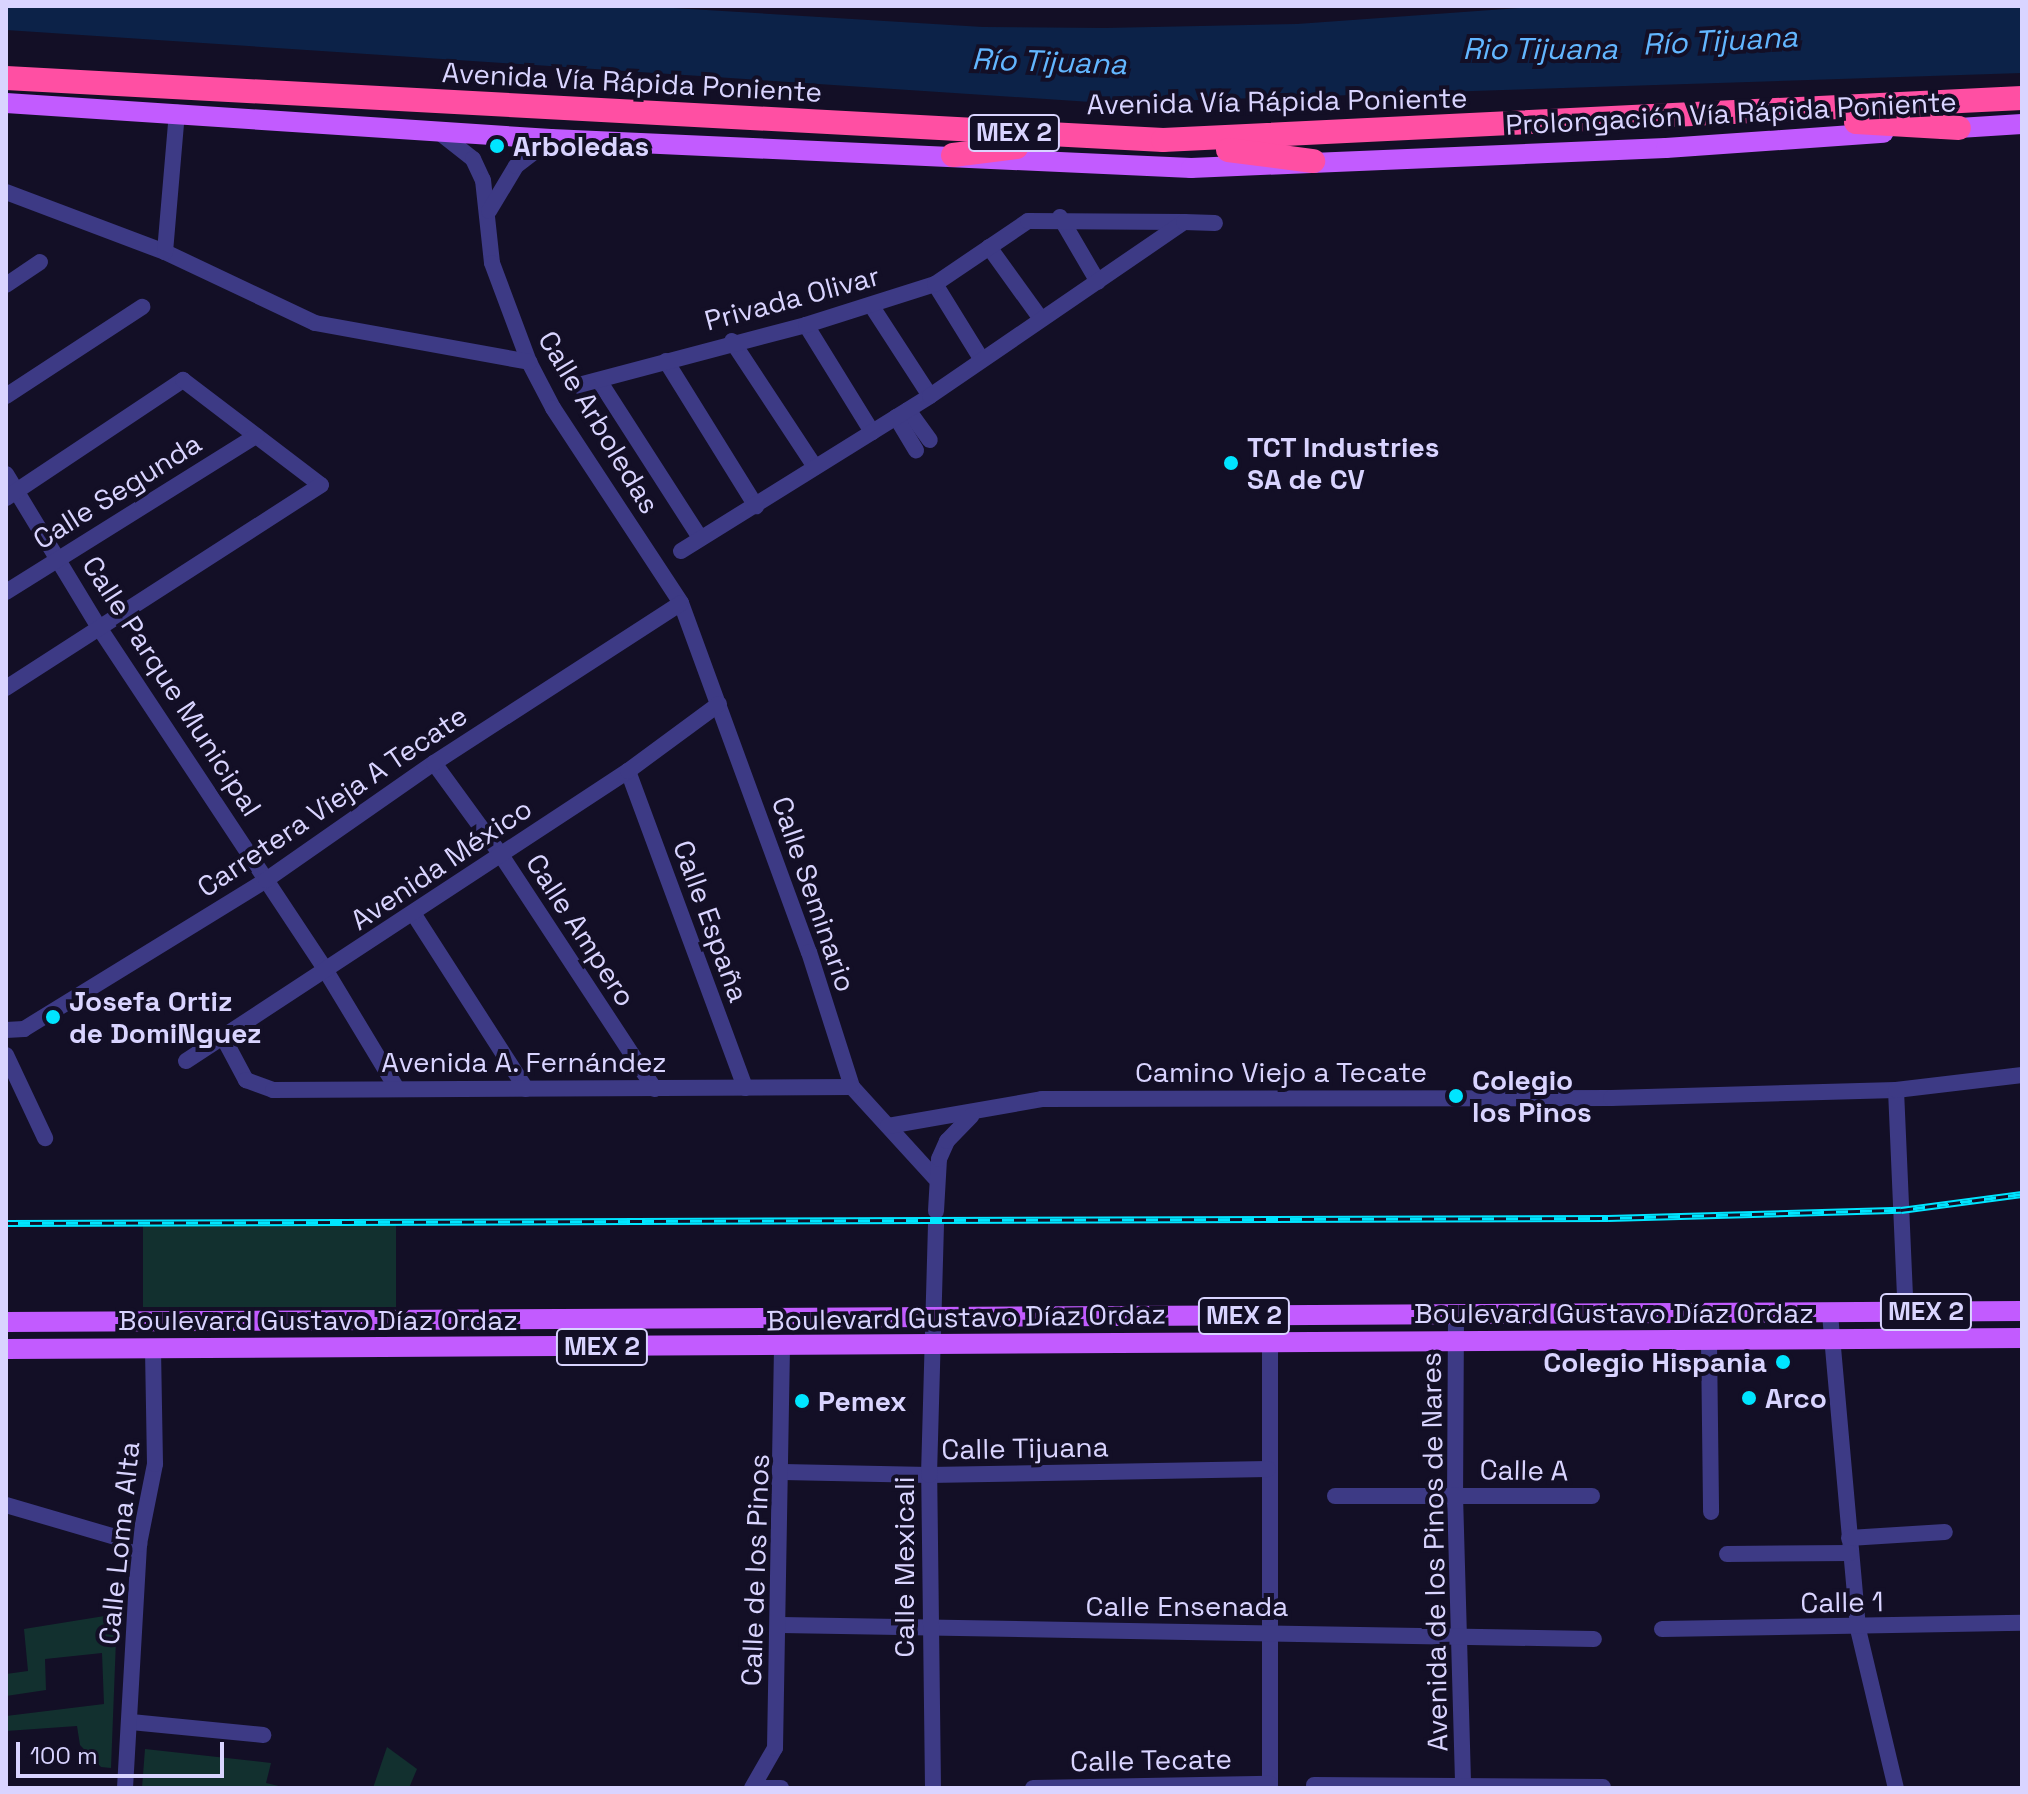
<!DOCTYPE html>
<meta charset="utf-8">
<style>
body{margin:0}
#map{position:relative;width:2028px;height:1794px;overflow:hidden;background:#130f26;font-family:"Space Grotesk",sans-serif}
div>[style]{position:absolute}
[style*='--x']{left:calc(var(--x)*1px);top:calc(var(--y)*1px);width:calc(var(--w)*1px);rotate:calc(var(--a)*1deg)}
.green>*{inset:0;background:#12302f;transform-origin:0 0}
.water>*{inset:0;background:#0c2248}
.minor>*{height:16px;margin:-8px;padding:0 8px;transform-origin:8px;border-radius:8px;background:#3d3a85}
.major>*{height:20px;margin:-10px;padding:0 10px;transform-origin:10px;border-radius:10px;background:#c25bff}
.highway>*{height:24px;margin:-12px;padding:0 12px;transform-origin:12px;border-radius:12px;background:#ff4fa3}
.rail>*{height:7px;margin-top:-3.5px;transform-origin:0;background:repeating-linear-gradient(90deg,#130f26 0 12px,#00e5ff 0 24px);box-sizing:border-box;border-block:2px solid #00e5ff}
.dots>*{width:22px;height:22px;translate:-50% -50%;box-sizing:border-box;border:4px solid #130f26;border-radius:50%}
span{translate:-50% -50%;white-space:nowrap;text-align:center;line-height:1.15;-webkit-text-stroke:8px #130f26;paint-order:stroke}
.shield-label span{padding:2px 6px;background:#130f26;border:2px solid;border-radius:6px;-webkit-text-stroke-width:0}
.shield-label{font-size:26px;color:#d9d4ff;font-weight:700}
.street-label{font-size:28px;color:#d9d4ff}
.poi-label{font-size:28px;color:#d9d4ff;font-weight:700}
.left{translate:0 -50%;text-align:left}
.right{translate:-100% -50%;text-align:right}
.water-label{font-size:30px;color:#62b6ff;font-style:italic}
.frame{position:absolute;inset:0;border:8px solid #d9d4ff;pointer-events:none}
.scale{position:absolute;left:16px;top:1742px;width:208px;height:36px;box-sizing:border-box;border:4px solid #d9d4ff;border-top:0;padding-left:10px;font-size:24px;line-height:28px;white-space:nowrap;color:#d9d4ff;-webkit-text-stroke:6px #130f26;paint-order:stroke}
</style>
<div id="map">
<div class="green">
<i style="left:396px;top:1222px;width:85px;height:253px;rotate:90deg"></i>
<i style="clip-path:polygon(117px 1614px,111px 1768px,101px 1767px,80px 1745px,77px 1726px,6px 1731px,6px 1716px,104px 1704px,102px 1653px,45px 1659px,46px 1690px,6px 1696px,6px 1674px,28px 1671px,24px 1629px)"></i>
<i style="clip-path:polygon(387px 1747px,417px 1769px,409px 1788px,373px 1788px)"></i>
<i style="clip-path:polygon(145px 1749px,271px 1763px,266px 1783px,287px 1788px,142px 1788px)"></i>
</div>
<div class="water">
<i style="clip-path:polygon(6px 6px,640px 6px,983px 27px,1105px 28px,1297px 24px,1547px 6px,2022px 6px,2022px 73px,1106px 103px,6px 30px)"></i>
</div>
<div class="minor">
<i style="--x:440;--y:133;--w:42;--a:38.2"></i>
<i style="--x:473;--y:159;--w:23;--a:65"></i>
<i style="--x:483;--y:180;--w:83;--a:83.8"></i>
<i style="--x:492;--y:263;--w:106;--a:69.5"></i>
<i style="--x:529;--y:362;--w:52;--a:62.4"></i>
<i style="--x:553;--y:408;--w:233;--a:56.7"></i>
<i style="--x:681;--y:603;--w:372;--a:69.9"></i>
<i style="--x:809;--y:952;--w:142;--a:72.3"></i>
<i style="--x:852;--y:1087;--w:123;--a:47.6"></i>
<i style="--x:6;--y:192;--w:170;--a:20.7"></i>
<i style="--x:165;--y:252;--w:166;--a:25.3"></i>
<i style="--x:315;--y:323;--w:218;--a:10.3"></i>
<i style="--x:489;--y:211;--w:52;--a:-59"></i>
<i style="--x:516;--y:166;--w:44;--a:-37.6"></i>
<i style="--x:1060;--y:217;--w:75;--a:59.7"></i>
<i style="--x:989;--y:247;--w:89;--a:54.2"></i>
<i style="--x:165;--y:252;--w:140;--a:-85.1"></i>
<i style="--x:935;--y:284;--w:89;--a:58.3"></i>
<i style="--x:6;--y:285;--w:41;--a:-34.1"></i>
<i style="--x:871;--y:305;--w:108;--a:57"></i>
<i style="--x:806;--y:325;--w:126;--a:58.3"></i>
<i style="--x:732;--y:341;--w:151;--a:56.6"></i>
<i style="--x:666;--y:361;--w:171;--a:58.2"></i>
<i style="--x:600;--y:382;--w:185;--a:57.3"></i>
<i style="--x:575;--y:386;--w:239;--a:-14.8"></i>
<i style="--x:806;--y:325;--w:135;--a:-17.6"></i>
<i style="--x:935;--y:284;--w:112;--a:-34.1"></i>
<i style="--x:1028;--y:221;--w:156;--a:0.4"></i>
<i style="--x:6;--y:396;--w:163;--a:-33.2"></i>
<i style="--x:908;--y:410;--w:37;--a:54"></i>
<i style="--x:896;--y:417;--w:39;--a:59"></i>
<i style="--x:6;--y:474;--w:181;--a:58.8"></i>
<i style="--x:100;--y:629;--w:410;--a:56.5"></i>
<i style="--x:326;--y:971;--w:135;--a:58.9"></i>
<i style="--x:6;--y:498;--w:213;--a:-33.7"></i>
<i style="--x:183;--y:380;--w:173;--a:37.3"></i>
<i style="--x:321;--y:485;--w:375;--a:147.2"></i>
<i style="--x:681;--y:551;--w:293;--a:-31.9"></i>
<i style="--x:930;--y:396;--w:308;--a:-34.4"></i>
<i style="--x:1184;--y:222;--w:31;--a:2"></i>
<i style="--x:6;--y:592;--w:295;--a:-32"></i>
<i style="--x:434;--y:763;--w:114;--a:53.9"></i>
<i style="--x:501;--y:855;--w:280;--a:56.7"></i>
<i style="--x:628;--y:771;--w:338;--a:69.7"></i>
<i style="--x:413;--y:913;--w:209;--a:57.3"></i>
<i style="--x:6;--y:1030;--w:18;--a:-3"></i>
<i style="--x:24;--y:1029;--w:284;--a:-31.6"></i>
<i style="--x:266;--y:880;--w:205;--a:-34.9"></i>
<i style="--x:434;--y:763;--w:294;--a:-32.9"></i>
<i style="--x:223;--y:1037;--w:49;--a:61.9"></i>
<i style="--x:246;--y:1080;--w:29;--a:20"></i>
<i style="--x:273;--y:1090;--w:579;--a:-0.3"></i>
<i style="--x:6;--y:1055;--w:92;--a:64.8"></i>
<i style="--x:186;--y:1061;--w:529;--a:-33.27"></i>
<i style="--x:628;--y:771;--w:113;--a:-36.4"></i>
<i style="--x:1896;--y:1090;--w:249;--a:87.5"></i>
<i style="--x:888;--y:1126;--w:156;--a:-9.9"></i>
<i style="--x:1042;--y:1099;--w:569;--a:-0.1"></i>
<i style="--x:1611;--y:1098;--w:285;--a:-1.6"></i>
<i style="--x:1896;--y:1090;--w:127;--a:-6.8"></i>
<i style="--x:936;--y:1211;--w:52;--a:-86.7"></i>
<i style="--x:939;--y:1159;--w:20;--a:-66"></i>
<i style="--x:947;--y:1141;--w:35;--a:-46"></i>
<i style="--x:1830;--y:1314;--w:316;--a:84.9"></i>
<i style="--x:1858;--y:1629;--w:163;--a:76.6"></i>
<i style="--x:1456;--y:1315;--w:180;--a:90.3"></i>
<i style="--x:1455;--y:1495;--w:293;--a:88.4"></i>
<i style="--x:1270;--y:1341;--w:447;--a:90"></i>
<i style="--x:1709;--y:1342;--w:170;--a:89.3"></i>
<i style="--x:783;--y:1472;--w:146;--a:1.2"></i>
<i style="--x:929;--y:1475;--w:339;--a:-1"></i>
<i style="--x:1335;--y:1496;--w:257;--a:0"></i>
<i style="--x:6;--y:1505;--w:139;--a:16.3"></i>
<i style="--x:1849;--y:1538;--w:96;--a:-3.6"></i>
<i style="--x:1727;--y:1554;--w:123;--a:-0.5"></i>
<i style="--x:781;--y:1625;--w:813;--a:0.99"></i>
<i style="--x:1662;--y:1629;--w:360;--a:-1"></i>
<i style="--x:131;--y:1722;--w:133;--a:5.6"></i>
<i style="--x:1314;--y:1785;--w:289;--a:0.4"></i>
<i style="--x:125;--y:1788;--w:244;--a:-86.7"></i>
<i style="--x:139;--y:1544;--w:82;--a:-78.7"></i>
<i style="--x:155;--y:1464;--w:114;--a:-91"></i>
<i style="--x:752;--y:1788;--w:46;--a:-60.1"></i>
<i style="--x:775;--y:1748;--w:401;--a:-89"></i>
<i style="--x:753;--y:1788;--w:28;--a:0"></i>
<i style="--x:933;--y:1788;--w:313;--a:-90.7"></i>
<i style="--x:929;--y:1475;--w:252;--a:-88.4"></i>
<i style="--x:1033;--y:1788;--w:237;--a:-1"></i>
</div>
<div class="major">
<i style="--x:6;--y:103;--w:546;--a:3.78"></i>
<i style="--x:551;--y:139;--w:641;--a:2.59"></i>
<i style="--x:1191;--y:168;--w:475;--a:-2.4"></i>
<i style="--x:1666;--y:148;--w:218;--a:-4"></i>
<i style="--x:1943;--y:129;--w:79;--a:-3.6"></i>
<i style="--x:6;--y:1322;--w:2016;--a:-0.31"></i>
<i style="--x:6;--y:1349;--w:2016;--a:-0.31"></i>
</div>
<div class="highway">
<i style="--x:6;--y:78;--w:1159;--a:3.07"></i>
<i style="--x:1163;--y:140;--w:860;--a:-2.8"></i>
<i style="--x:1856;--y:122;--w:103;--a:3.3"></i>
<i style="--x:1228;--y:150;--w:86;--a:7.4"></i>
<i style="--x:953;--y:155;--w:64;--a:-7.1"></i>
</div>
<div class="rail">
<i style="--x:6;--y:1223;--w:1602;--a:-0.18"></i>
<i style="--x:1608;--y:1218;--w:293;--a:-1.6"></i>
<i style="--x:1901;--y:1210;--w:122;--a:-7.5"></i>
</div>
<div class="dots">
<i style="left:497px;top:146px;background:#00e5ff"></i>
<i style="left:1231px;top:463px;background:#00e5ff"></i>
<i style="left:53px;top:1017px;background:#00e5ff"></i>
<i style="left:1456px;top:1096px;background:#00e5ff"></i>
<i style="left:1783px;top:1362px;background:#00e5ff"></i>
<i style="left:1749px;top:1398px;background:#00e5ff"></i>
<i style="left:802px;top:1401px;background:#00e5ff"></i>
</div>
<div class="shield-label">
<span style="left:1014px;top:133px">MEX 2</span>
<span style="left:1926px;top:1312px">MEX 2</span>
<span style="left:1244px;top:1316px">MEX 2</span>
<span style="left:602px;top:1347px">MEX 2</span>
</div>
<div class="street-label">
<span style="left:632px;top:82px;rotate:3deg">Avenida Vía Rápida Poniente</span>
<span style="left:1277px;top:101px;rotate:-1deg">Avenida Vía Rápida Poniente</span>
<span style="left:1731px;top:113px;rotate:-3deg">Prolongación Vía Rápida Poniente</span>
<span style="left:792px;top:298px;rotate:-15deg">Privada Olivar</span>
<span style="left:599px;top:422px;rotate:59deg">Calle Arboledas</span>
<span style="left:117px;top:491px;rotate:-32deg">Calle Segunda</span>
<span style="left:172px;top:686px;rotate:57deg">Calle Parque Municipal</span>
<span style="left:332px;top:801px;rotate:-34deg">Carretera Vieja A Tecate</span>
<span style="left:441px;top:864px;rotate:-34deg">Avenida México</span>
<span style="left:814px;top:894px;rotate:71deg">Calle Seminario</span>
<span style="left:711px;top:921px;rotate:70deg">Calle España</span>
<span style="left:581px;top:930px;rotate:57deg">Calle Ampero</span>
<span style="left:524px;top:1062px">Avenida A. Fernández</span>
<span style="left:1281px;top:1072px">Camino Viejo a Tecate</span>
<span style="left:1614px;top:1313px">Boulevard Gustavo Díaz Ordaz</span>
<span style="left:966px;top:1317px;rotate:-1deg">Boulevard Gustavo Díaz Ordaz</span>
<span style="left:318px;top:1320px">Boulevard Gustavo Díaz Ordaz</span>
<span style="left:1025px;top:1448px;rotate:-1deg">Calle Tijuana</span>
<span style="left:1524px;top:1470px;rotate:1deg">Calle A</span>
<span style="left:119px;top:1543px;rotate:-84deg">Calle Loma Alta</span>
<span style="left:1434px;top:1552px;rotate:-91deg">Avenida de los Pinos de Nares</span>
<span style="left:904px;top:1567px;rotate:-90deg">Calle Mexicali</span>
<span style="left:755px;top:1570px;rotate:-88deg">Calle de los Pinos</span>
<span style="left:1842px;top:1602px;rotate:-1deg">Calle 1</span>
<span style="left:1187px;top:1606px">Calle Ensenada</span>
<span style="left:1151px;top:1760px;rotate:-1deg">Calle Tecate</span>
</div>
<div class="poi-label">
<span class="left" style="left:513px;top:146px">Arboledas</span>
<span class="left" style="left:1247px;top:463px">TCT Industries<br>SA de CV</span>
<span class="left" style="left:69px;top:1017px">Josefa Ortiz<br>de DomiNguez</span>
<span class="left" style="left:1472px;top:1096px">Colegio<br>los Pinos</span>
<span class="right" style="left:1767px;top:1362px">Colegio Hispania</span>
<span class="left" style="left:1765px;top:1398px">Arco</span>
<span class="left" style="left:818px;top:1401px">Pemex</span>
</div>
<div class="water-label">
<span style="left:1720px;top:41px;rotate:-3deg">Río Tijuana</span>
<span style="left:1540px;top:49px">Rio Tijuana</span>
<span style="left:1049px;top:62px;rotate:2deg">Río Tijuana</span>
</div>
<div class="frame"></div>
<div class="scale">100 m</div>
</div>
